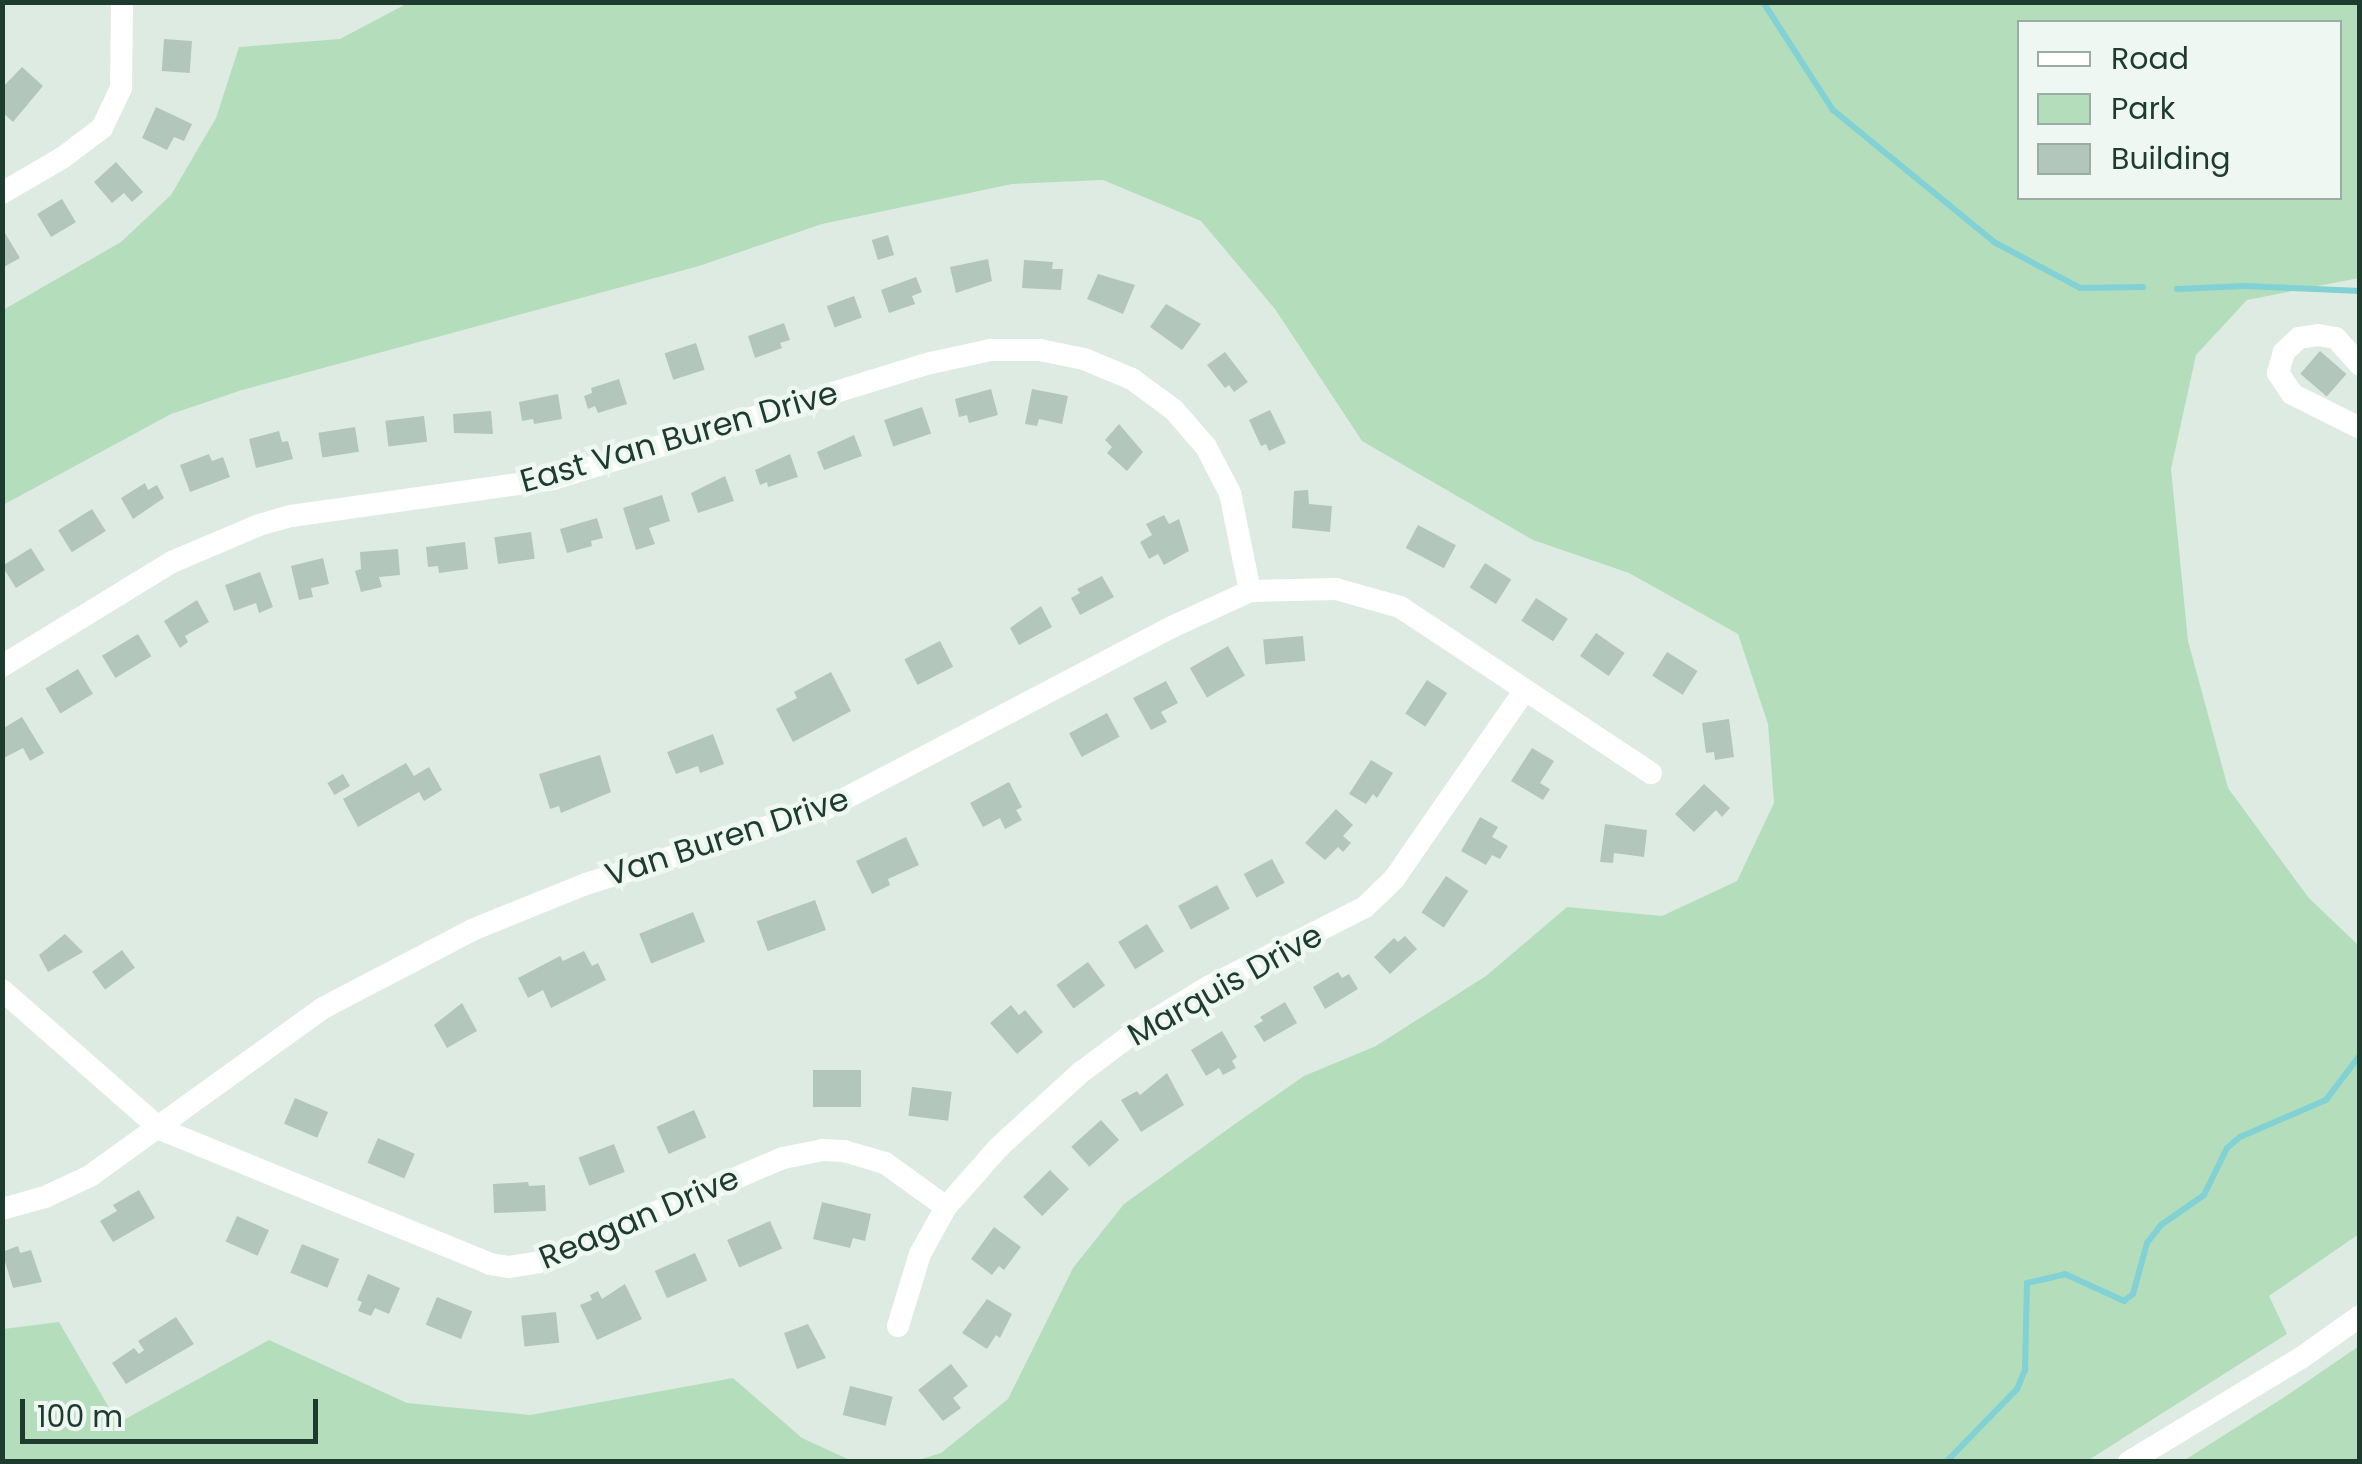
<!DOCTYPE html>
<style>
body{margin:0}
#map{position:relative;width:2362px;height:1464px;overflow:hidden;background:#deebe3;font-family:Poppins,sans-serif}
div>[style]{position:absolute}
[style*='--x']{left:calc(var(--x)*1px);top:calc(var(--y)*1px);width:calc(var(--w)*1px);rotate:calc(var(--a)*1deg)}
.green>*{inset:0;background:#b4debb}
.stream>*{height:6px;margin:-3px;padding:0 3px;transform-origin:3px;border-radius:3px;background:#81d1d5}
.building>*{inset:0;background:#b3c6bc;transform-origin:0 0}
.minor>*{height:22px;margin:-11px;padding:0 11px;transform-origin:11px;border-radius:11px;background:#fff}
span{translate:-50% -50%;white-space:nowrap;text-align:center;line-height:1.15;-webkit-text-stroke:9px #eef7f2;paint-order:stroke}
.street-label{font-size:32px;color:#1e3b30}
.frame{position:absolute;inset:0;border:5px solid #1e3b30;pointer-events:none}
.legend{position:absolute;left:2017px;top:20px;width:325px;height:180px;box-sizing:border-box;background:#eef7f2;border:2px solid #9baca4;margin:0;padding:12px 18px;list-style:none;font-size:30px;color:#1e3b30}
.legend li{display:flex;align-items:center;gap:20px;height:50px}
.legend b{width:50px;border:2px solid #9baca4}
.scale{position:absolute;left:20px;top:1399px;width:298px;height:45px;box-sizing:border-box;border:5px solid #1e3b30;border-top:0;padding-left:12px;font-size:30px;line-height:35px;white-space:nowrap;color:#1e3b30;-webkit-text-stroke:8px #eef7f2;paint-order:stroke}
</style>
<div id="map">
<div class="green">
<i style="clip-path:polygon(evenodd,408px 3px,2359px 3px,2359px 278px,2247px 300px,2196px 355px,2171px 469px,2188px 641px,2228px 788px,2308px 897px,2359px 946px,2359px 1234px,2269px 1296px,2287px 1334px,2087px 1461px,915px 1461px,941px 1453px,1008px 1399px,1073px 1268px,1124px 1204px,1235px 1124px,1304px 1076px,1376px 1046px,1486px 976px,1567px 907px,1662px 916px,1737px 881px,1774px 803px,1768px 724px,1738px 634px,1629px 573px,1533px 540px,1362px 441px,1275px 309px,1201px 221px,1103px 180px,1012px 184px,822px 224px,699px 266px,242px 390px,171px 414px,3px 505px,3px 310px,121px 242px,171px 195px,216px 118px,239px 47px,340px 39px,408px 3px,2020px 22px,2340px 22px,2340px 198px,2020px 198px,2020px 22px)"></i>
<i style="clip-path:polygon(59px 1322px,118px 1423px,269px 1340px,407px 1403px,530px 1415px,733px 1378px,802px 1438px,852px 1461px,3px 1461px,3px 1329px)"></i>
<i style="clip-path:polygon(2359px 1346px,2359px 1461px,2183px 1461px,2283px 1398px)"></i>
</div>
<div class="stream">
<i style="--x:1763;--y:2;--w:129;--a:57.1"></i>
<i style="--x:1833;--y:110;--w:208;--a:39.3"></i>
<i style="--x:1994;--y:242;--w:98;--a:28.1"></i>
<i style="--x:2080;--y:288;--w:63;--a:-0.9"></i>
<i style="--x:2177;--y:289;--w:68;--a:-2.5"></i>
<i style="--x:2245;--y:286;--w:115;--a:2.5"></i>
<i style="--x:1946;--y:1462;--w:102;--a:-45.8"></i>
<i style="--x:2017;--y:1389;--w:21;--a:-67"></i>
<i style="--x:2025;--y:1370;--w:87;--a:-88.7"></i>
<i style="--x:2027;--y:1283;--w:39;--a:-13"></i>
<i style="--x:2065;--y:1274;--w:65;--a:24.6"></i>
<i style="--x:2124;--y:1301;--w:11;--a:-38"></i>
<i style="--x:2133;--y:1294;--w:53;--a:-74.6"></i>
<i style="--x:2147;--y:1243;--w:23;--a:-52"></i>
<i style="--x:2161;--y:1225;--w:52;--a:-34.9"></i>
<i style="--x:2204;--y:1195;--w:52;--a:-63.9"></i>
<i style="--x:2227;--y:1148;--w:17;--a:-40"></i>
<i style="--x:2240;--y:1137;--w:94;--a:-23.3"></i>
<i style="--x:2326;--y:1100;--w:56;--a:-52.9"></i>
</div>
<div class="building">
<i style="left:164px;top:39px;width:28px;height:32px;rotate:4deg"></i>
<i style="clip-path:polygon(22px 67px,43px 86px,13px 122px,2px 112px,2px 88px)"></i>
<i style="clip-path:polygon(156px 107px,192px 124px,184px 141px,174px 137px,167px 150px,142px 138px)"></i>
<i style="clip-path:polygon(116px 162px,143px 192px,132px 202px,124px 193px,112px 203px,94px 182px)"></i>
<i style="left:62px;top:199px;width:27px;height:29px;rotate:59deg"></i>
<i style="clip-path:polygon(5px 233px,20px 258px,2px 268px,2px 235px)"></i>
<i style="left:888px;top:235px;width:21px;height:17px;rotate:73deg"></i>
<i style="clip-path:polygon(988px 259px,992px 281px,956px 293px,950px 267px)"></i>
<i style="clip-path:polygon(1024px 260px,1053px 262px,1052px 269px,1063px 269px,1061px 290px,1022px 288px)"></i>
<i style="clip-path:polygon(1098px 274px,1135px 285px,1123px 314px,1087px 299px)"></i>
<i style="clip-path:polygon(916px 277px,922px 292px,912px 296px,915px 304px,889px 313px,881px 290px)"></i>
<i style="left:854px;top:296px;width:23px;height:29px;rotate:70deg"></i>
<i style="clip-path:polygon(1166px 304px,1201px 324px,1182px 350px,1150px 327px)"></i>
<i style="clip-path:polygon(784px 323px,790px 340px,780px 343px,782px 348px,755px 358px,748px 336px)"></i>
<i style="left:696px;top:343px;width:28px;height:33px;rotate:72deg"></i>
<i style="left:2320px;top:351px;width:35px;height:30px;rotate:41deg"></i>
<i style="clip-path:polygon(1225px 352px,1248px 382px,1234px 392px,1229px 385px,1225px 388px,1207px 365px)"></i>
<i style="clip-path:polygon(619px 379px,627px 404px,598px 413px,595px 406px,588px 409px,584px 396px,592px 393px,591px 388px)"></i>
<i style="clip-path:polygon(991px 389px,998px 415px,969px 423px,967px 415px,959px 417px,955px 399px)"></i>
<i style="clip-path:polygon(1032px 389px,1068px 396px,1062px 424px,1039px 419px,1037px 426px,1025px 424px)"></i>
<i style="clip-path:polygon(558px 394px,562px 419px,534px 424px,533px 419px,522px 421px,519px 402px)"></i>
<i style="left:922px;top:407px;width:28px;height:40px;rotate:71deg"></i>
<i style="clip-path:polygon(1270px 410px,1286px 443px,1269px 451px,1266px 444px,1261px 446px,1249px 420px)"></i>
<i style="clip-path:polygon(491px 411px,493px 434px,454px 433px,453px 414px)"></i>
<i style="left:424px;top:416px;width:26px;height:39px;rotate:83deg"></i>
<i style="clip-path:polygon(1119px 424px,1143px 452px,1127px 471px,1107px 453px,1112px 447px,1105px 440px)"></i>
<i style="left:355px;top:427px;width:25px;height:37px;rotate:81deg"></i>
<i style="clip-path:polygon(279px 431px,282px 442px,288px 441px,293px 459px,256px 468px,249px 439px)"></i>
<i style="clip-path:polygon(854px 435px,862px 456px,824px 470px,817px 452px)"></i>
<i style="clip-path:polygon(209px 454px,212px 461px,223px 457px,230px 477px,190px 492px,180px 465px)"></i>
<i style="clip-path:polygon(790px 454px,798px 477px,768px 487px,767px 482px,760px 485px,755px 470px)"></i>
<i style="clip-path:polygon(725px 476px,734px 501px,698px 513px,691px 493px)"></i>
<i style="clip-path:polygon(145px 483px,148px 490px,157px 485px,164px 498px,133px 519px,121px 498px)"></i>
<i style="clip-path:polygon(1308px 490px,1309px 504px,1332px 506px,1330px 532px,1292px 528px,1294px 491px)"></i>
<i style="clip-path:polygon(662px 495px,670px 521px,649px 528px,655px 544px,636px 550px,623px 508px)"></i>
<i style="left:92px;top:509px;width:26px;height:40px;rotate:58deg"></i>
<i style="clip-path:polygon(1164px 515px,1169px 524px,1179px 519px,1189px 551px,1164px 565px,1158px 554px,1149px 559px,1140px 542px,1152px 535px,1146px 524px)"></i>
<i style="clip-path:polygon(597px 518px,603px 538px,591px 541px,592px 546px,567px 553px,560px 529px)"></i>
<i style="left:1418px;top:525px;width:43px;height:26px;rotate:28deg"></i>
<i style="left:531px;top:532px;width:27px;height:37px;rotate:82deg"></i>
<i style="clip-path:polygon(465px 542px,468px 569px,439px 573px,438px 566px,428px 567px,426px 547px)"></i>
<i style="left:31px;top:548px;width:26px;height:34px;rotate:58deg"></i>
<i style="clip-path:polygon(398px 549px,400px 575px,379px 577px,382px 587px,361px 592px,355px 571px,361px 569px,360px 552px)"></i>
<i style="clip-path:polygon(323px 558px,329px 584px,311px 588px,313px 597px,299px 600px,291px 566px)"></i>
<i style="left:1485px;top:563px;width:31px;height:29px;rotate:32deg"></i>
<i style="clip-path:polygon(260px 572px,273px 607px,259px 613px,256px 603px,234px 611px,225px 585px)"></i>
<i style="clip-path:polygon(1102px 576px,1114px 597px,1080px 615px,1071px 598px,1080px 593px,1077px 589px)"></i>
<i style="left:1536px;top:598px;width:38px;height:27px;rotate:33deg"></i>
<i style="clip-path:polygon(197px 600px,209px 622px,185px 636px,188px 642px,180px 648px,164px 621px)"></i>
<i style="clip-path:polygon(1041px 606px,1052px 627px,1019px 645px,1010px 628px)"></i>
<i style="left:1596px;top:633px;width:35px;height:28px;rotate:35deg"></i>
<i style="left:138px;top:634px;width:26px;height:42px;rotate:59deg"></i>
<i style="left:1303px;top:636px;width:25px;height:40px;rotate:85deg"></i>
<i style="left:940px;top:641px;width:29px;height:40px;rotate:63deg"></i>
<i style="left:1228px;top:646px;width:34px;height:44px;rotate:60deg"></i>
<i style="left:1667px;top:652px;width:36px;height:28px;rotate:32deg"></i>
<i style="left:78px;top:669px;width:29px;height:38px;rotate:59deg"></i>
<i style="clip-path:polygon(831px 672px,851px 711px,793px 742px,776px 709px,797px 698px,794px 692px)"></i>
<i style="left:1427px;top:680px;width:24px;height:40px;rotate:33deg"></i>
<i style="clip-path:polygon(1166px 681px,1178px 703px,1161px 712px,1167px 722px,1151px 730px,1133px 698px)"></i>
<i style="left:1107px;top:713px;width:27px;height:43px;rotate:62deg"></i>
<i style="clip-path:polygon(22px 717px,44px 753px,30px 761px,23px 748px,2px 759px,2px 729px)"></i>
<i style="clip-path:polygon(1729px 719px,1734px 757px,1715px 760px,1714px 752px,1706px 753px,1702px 723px)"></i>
<i style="clip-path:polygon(713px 734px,724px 764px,700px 773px,698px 766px,676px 774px,667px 752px)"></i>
<i style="clip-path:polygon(1532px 748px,1554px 761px,1540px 783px,1550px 789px,1543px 800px,1511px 781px)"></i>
<i style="clip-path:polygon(600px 755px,611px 792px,561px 813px,559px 806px,550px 809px,539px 774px)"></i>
<i style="clip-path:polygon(1371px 760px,1393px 773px,1377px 798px,1373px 794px,1366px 804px,1349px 794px)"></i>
<i style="clip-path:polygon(406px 763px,414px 776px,429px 767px,442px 790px,424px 801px,419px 792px,358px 827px,343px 799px)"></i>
<i style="left:343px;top:774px;width:14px;height:18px;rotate:60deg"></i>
<i style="clip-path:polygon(1009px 782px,1022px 807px,1016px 810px,1022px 820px,1005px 829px,1000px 818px,983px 827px,970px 803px)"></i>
<i style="clip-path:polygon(1704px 784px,1730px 808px,1722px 817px,1716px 810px,1694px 832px,1675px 814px)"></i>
<i style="clip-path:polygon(1336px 809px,1353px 825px,1343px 836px,1351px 843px,1343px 852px,1338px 847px,1325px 860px,1305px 843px)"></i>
<i style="clip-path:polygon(1480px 817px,1498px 827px,1492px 837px,1508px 846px,1500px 859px,1492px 855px,1486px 865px,1461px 851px)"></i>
<i style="clip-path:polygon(1605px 824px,1647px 830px,1644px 857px,1614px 853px,1613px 863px,1600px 862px)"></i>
<i style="clip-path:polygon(906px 837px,919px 865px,888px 879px,890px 885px,872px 894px,856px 861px)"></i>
<i style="left:1272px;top:859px;width:27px;height:32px;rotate:62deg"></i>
<i style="left:1446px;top:876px;width:27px;height:44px;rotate:34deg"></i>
<i style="left:1217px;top:885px;width:27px;height:44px;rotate:62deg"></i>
<i style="left:815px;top:900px;width:32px;height:62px;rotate:70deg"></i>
<i style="left:693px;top:912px;width:32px;height:58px;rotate:68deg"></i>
<i style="left:1147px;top:924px;width:32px;height:34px;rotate:58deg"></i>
<i style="clip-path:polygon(65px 934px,83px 952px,48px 972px,39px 955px)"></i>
<i style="clip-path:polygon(1405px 936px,1417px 949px,1390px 974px,1374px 957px,1394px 938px,1398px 942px)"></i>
<i style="left:122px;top:950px;width:22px;height:37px;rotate:54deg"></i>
<i style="clip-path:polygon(584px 951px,592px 966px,598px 963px,606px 980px,551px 1008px,543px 990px,528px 998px,518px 978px,560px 956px,563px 961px)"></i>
<i style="left:1088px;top:962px;width:29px;height:39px;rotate:54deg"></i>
<i style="clip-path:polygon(1338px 972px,1342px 978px,1349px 974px,1358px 989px,1325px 1009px,1313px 987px)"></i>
<i style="clip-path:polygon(1285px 1002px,1297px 1023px,1264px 1042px,1254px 1026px,1263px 1021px,1260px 1017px)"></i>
<i style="clip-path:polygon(462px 1003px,477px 1031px,447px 1048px,434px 1025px)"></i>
<i style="clip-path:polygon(1011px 1005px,1019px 1015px,1025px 1010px,1043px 1032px,1017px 1054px,990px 1023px)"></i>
<i style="clip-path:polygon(1222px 1031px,1237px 1057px,1232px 1061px,1236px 1068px,1223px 1075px,1219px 1068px,1206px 1076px,1191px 1050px)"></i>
<i style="left:861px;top:1070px;width:37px;height:48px;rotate:90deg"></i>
<i style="clip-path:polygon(1167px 1073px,1184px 1105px,1141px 1132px,1121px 1100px,1137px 1091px,1140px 1095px)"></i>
<i style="left:912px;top:1087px;width:40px;height:29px;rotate:7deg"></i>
<i style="left:295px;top:1098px;width:36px;height:28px;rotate:23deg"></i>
<i style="left:694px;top:1110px;width:30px;height:41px;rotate:66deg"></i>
<i style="left:1101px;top:1120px;width:27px;height:40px;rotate:48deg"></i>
<i style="left:378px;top:1138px;width:40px;height:27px;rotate:23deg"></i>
<i style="left:614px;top:1144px;width:30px;height:38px;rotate:69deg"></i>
<i style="left:1050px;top:1170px;width:27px;height:38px;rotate:45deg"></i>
<i style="clip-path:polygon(528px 1182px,529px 1186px,545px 1185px,546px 1211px,494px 1213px,493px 1184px)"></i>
<i style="clip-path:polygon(139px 1190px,155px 1218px,113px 1242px,100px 1221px,117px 1211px,113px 1205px)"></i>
<i style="clip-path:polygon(822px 1202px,871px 1214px,865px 1241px,853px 1238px,850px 1248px,813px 1239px)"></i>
<i style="left:237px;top:1216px;width:35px;height:28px;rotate:24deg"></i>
<i style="left:770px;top:1221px;width:30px;height:47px;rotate:66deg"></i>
<i style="clip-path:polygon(994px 1227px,1021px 1247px,1004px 1270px,999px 1266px,992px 1275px,971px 1259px)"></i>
<i style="left:302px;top:1244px;width:40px;height:31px;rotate:22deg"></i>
<i style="clip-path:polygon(18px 1246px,20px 1253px,31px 1250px,42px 1282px,13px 1288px,2px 1252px)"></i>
<i style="left:695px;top:1253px;width:30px;height:44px;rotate:66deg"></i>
<i style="clip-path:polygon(368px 1274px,400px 1288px,389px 1314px,375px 1308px,371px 1316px,358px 1311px,362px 1302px,357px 1300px)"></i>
<i style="clip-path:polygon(625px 1284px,642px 1319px,597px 1340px,580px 1305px,592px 1300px,590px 1295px,598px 1291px,602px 1299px)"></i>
<i style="left:437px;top:1297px;width:38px;height:30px;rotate:22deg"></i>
<i style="clip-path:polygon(987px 1299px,1012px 1314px,1000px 1338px,996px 1335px,987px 1349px,962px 1333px)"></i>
<i style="left:556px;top:1312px;width:31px;height:35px;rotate:84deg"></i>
<i style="clip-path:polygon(176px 1317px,194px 1344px,126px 1384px,112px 1363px,134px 1348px,139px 1354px,144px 1350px,138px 1341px)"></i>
<i style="clip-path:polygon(808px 1324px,826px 1358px,797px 1369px,784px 1333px)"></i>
<i style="clip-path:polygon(951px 1364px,968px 1386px,953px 1398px,961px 1408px,943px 1421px,918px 1390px)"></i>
<i style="left:850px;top:1386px;width:44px;height:30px;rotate:14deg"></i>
</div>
<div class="minor">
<i style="--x:2;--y:193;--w:69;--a:-30.3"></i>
<i style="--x:62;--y:158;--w:50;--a:-36.9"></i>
<i style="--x:102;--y:128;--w:44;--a:-64.6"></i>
<i style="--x:121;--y:88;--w:86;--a:-89.3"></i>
<i style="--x:2360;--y:365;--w:36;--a:-132"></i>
<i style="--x:2336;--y:338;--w:18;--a:-171"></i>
<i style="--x:2318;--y:335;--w:19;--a:171"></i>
<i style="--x:2299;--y:338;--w:21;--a:137"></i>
<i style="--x:2284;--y:352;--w:22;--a:106"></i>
<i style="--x:2278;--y:373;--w:25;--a:56"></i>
<i style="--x:2292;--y:394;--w:76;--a:26.6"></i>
<i style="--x:2;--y:666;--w:199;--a:-31.5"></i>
<i style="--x:172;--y:562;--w:95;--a:-23"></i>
<i style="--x:259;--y:525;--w:33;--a:-16"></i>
<i style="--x:291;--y:516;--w:265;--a:-8"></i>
<i style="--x:553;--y:479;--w:395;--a:-17.1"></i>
<i style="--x:931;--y:363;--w:61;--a:-12.2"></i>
<i style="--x:991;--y:350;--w:49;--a:0"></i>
<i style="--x:1040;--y:350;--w:45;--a:11.6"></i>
<i style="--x:1084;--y:359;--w:52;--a:22.6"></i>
<i style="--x:1132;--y:379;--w:52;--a:36.4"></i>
<i style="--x:1174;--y:410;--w:49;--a:49.1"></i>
<i style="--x:1206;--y:447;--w:52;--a:62.4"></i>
<i style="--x:1230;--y:493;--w:100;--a:78.5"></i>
<i style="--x:2;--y:990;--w:210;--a:41.3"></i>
<i style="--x:160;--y:1129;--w:357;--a:22.2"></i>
<i style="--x:490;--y:1264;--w:19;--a:9"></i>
<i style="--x:509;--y:1267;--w:30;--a:-9"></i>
<i style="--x:539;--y:1262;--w:265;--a:-23.1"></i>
<i style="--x:783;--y:1158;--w:41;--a:-11.3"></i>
<i style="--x:823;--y:1150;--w:21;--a:3"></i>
<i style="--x:844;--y:1151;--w:43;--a:16.3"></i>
<i style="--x:885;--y:1163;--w:75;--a:35.8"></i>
<i style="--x:2;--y:1209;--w:45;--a:-15.6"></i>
<i style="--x:45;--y:1197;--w:50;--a:-25"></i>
<i style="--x:90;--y:1176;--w:287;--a:-35.8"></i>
<i style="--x:323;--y:1008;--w:168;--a:-27.6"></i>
<i style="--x:472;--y:930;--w:123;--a:-22"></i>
<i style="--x:586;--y:884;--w:253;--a:-17.5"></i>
<i style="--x:827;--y:808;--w:390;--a:-27.7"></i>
<i style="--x:1172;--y:627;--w:86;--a:-24.8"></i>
<i style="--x:1250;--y:591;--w:86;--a:-1.3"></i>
<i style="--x:1336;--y:589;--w:66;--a:15.7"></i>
<i style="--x:1400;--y:607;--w:301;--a:33.5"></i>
<i style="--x:898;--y:1326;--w:75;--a:-73"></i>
<i style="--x:920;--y:1254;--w:54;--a:-61"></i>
<i style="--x:946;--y:1207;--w:80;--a:-48.5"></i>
<i style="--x:999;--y:1147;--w:110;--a:-42.4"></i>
<i style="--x:1080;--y:1073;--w:74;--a:-36.7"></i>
<i style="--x:1139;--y:1029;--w:83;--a:-31.2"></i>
<i style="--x:1210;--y:986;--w:174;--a:-27"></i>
<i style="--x:1365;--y:907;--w:40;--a:-44"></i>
<i style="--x:1394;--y:879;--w:229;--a:-55.3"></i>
<i style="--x:2129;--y:1462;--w:201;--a:-31.2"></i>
<i style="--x:2301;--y:1358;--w:72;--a:-35.4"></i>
</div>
<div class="street-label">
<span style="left:679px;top:437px;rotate:-16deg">East Van Buren Drive</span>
<span style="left:727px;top:837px;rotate:-18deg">Van Buren Drive</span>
<span style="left:1225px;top:985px;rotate:-29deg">Marquis Drive</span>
<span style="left:639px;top:1218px;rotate:-23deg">Reagan Drive</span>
</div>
<div class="frame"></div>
<ul class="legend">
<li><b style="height:12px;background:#fff"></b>Road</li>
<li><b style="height:28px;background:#b4debb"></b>Park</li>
<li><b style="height:28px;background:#b3c6bc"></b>Building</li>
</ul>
<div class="scale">100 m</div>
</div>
